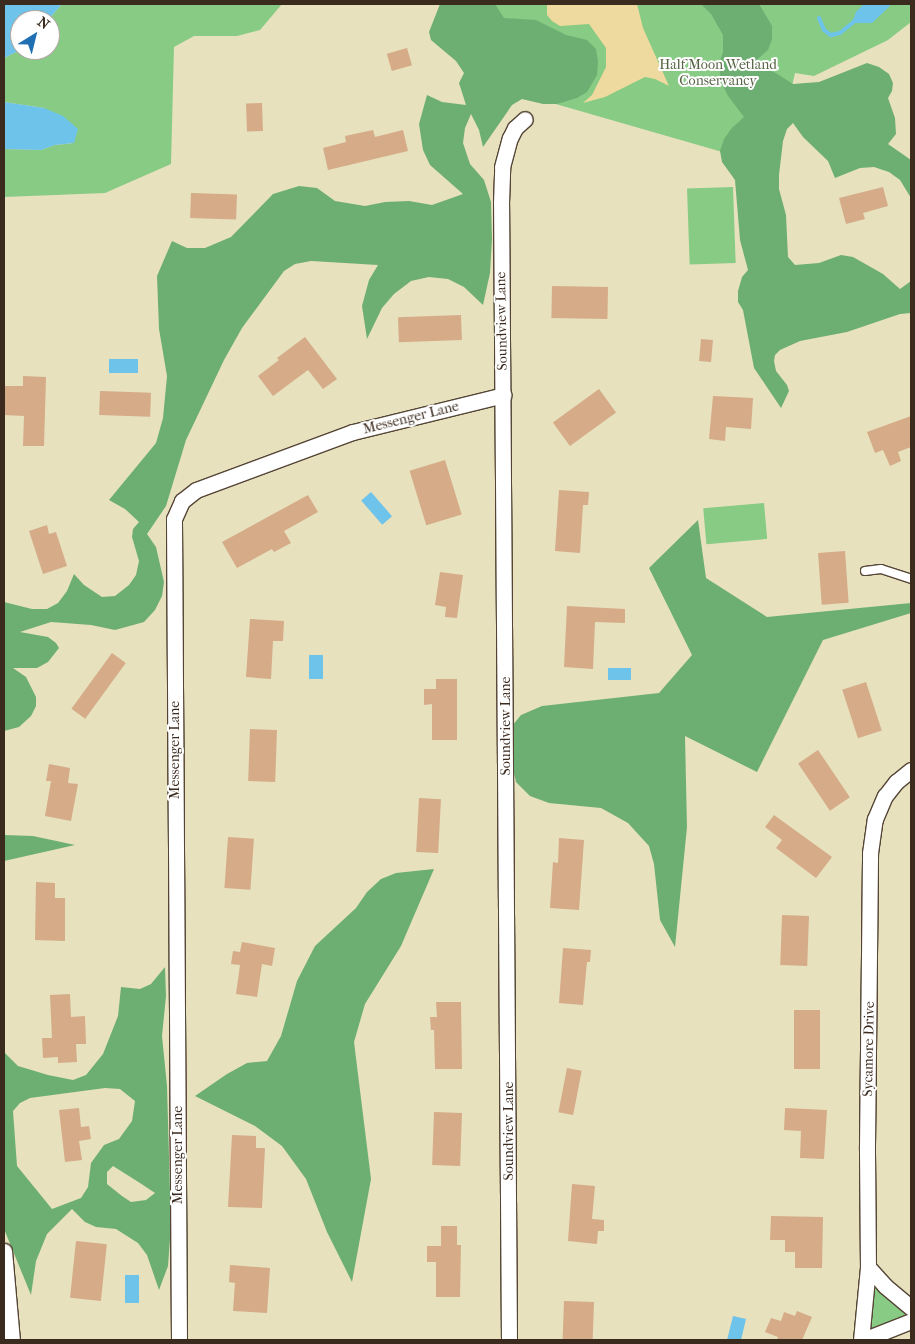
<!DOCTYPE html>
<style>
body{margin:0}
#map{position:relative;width:915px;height:1344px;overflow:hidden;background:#e7e1be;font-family:"IM FELL French Canon",serif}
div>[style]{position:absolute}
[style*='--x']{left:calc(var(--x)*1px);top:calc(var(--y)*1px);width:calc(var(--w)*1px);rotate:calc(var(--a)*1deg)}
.green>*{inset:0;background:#87cb84;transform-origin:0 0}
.forest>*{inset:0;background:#6daf72}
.sand>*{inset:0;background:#eeda9e}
.water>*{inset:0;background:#6dc3ea;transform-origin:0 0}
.stream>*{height:4px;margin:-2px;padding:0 2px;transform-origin:2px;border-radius:2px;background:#6dc3ea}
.building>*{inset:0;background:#d5ab88;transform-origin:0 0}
.roads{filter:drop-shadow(1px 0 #554536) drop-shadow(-1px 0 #554536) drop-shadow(0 1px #554536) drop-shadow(0 -1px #554536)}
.service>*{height:8px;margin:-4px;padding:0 4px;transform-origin:4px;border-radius:4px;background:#fff}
.minor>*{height:15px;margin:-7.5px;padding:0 7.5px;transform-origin:7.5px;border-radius:7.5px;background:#fff}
span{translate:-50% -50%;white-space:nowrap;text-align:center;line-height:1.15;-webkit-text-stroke:4px #fff;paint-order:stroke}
.park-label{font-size:14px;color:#566242}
.street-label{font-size:14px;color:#3b2a1e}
.frame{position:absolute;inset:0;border:5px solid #3b2a1e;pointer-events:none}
.north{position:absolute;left:10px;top:10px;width:50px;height:50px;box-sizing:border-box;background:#fff;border:1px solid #b1aaa5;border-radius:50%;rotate:36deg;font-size:14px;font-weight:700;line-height:20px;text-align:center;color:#3b2a1e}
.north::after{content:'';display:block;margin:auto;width:18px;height:22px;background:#1f6fb2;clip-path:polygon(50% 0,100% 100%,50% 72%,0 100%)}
</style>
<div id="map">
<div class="green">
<i style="clip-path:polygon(62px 4px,282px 4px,260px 30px,237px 36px,194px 36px,174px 47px,171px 164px,105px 193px,4px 197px,4px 149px,41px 150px,55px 145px,74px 143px,44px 108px,4px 102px,4px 58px,20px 50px,50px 50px,48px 20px)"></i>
<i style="clip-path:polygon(478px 4px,911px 4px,911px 22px,888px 40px,814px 76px,795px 73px,774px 167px,497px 87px)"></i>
<i style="left:733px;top:187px;width:76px;height:46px;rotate:88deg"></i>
<i style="left:764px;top:503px;width:36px;height:61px;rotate:85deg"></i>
<i style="clip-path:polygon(872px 1280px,911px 1315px,868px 1333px)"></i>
</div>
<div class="forest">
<i style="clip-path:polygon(440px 4px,495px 4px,504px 18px,536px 20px,566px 35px,587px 40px,596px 49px,598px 61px,597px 75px,587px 92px,577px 98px,557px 104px,543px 104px,522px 99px,512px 105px,483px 147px,479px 130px,471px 114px,465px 128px,463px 143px,470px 164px,484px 180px,491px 202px,492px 239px,490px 273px,483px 305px,464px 287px,448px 279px,429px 277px,411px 281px,394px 294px,382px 308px,367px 339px,362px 306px,369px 280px,378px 265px,311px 261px,295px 264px,284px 271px,242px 328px,224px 360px,186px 440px,166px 506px,147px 534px,156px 547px,164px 582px,162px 596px,155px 610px,144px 622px,115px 630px,91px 625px,51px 622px,20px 632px,48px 637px,56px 643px,59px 648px,48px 662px,37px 668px,13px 668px,26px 677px,36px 697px,36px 706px,31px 716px,19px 727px,4px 731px,4px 602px,32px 609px,47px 609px,58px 603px,67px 591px,74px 574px,84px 585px,102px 597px,115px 596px,129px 585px,136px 575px,139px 561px,132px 537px,133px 529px,139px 522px,125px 509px,109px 500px,156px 443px,163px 418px,167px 376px,159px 329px,157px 276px,172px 241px,187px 248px,205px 248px,231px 237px,273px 194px,299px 186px,317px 188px,335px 201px,365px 206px,385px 202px,409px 201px,432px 205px,463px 194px,430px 165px,423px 150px,419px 124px,427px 95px,442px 102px,466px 105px,459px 83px,464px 73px,456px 61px,431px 40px,429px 32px)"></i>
<i style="clip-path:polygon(701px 4px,759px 4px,772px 26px,772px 39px,768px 50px,751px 65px,774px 72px,793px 84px,819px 82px,867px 63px,879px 67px,889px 74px,893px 83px,892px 91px,888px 98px,895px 118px,896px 134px,888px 144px,911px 160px,911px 198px,900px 180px,889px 172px,874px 167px,860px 168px,835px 178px,828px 161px,803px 137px,793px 123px,787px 129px,783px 141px,779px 175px,779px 189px,786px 215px,788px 257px,795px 265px,819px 263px,841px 255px,853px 257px,883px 274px,900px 289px,911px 281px,911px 313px,900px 314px,847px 332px,800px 341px,780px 350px,775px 355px,774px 361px,776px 371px,787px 385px,789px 391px,781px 408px,754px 368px,743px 310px,738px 302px,738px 291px,742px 277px,748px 270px,740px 240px,735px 180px,722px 162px,720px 151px,724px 139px,731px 129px,744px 117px,728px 96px,721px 82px,719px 64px,723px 52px,723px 35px,711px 14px)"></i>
<i style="clip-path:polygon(698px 520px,706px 578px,767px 617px,911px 603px,911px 613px,823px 640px,757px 772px,685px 736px,687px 827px,675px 947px,660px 920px,654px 864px,649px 846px,628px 823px,601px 808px,549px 803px,530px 796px,516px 782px,511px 759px,512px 726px,521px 715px,542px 706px,659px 693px,692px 655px,649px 568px)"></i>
<i style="clip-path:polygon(4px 835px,33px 836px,75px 845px,4px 861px)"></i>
<i style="clip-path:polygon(434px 869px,401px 946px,365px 1004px,354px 1042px,371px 1179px,352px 1282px,327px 1232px,306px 1179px,282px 1146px,255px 1126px,195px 1096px,227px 1074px,247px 1063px,267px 1061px,281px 1036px,297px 981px,315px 946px,356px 908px,367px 892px,381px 879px,396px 873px)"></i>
<i style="clip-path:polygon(evenodd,165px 967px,166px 996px,162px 1036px,167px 1086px,171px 1226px,168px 1266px,159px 1290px,147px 1255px,138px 1243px,116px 1229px,96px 1227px,85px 1222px,72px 1209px,47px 1234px,36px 1261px,31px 1295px,4px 1229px,4px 1052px,18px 1066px,48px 1075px,73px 1080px,86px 1075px,103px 1054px,118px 1016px,121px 987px,140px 989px,151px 984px,165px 967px,105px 1088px,120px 1089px,135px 1101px,132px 1121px,119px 1139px,104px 1145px,91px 1163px,88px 1187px,81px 1198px,52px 1209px,17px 1166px,13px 1111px,20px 1103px,30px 1098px,105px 1088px,165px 967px,113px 1166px,140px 1183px,155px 1193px,146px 1200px,131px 1202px,122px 1196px,107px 1184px,107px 1172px,113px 1166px)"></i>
</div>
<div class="sand">
<i style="clip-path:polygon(547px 4px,637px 4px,643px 28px,669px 86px,655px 79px,645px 77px,605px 97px,583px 103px,592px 95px,606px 67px,606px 48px,589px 24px,560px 26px,552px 21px,547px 15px)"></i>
</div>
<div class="water">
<i style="clip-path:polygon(4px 4px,62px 4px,48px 20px,20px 20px,20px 50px,4px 58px)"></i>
<i style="clip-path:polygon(864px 4px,892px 4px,872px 23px,852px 23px,856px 12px)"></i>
<i style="clip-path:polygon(4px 102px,44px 108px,63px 116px,78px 129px,74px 143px,55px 145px,41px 150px,4px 149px)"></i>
<i style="left:109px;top:359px;width:29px;height:14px"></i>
<i style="left:371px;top:492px;width:32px;height:13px;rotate:49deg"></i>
<i style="left:309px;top:655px;width:14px;height:24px"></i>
<i style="left:631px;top:668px;width:12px;height:23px;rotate:90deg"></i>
<i style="left:139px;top:1275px;width:28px;height:14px;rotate:90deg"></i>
<i style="clip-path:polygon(733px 1316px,746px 1319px,741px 1340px,727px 1340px)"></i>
</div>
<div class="stream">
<i style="--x:819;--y:18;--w:13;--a:67"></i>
<i style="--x:824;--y:30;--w:9;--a:36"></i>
<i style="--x:831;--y:35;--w:9;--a:-13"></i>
<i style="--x:840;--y:33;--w:19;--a:-39"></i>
</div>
<div class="building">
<i style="left:407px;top:48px;width:18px;height:21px;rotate:74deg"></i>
<i style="left:262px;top:103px;width:28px;height:16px;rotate:88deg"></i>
<i style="clip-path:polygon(373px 130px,375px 137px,403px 130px,408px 151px,328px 170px,323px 148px,346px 142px,345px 136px)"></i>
<i style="clip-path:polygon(883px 187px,888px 206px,863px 213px,865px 219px,846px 224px,839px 198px)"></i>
<i style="left:191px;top:193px;width:46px;height:25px;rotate:2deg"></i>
<i style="left:552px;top:286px;width:56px;height:32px;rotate:1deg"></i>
<i style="left:461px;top:315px;width:25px;height:63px;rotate:88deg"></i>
<i style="clip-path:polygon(305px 337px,337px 379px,323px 389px,308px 370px,273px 396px,258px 376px,279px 360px,277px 358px)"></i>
<i style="left:701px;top:339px;width:12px;height:22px;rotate:5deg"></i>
<i style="clip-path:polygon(23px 376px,46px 377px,44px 446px,23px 446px,24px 416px,4px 415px,4px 386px,23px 386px)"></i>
<i style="left:599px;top:389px;width:29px;height:57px;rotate:54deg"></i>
<i style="left:100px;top:391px;width:51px;height:24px;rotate:2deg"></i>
<i style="clip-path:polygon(713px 396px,753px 398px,751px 429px,726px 427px,725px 441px,709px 439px)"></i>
<i style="clip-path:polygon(911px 416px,911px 447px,898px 452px,901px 461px,890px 466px,883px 450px,875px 453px,867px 432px)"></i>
<i style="left:445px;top:460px;width:57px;height:37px;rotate:73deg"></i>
<i style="clip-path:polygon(559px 490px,589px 492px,588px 505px,583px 505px,580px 553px,555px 551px)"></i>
<i style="clip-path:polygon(308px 495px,318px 512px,284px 531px,291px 543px,274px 552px,272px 549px,237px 568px,222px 542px)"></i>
<i style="clip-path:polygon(47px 525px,49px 534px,56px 532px,67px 566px,43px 574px,29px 531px)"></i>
<i style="left:845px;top:551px;width:52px;height:27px;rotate:86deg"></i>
<i style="clip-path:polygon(440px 572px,463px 575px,457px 618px,445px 617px,446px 607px,435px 605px)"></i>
<i style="clip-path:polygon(567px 606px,625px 609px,625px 623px,595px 622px,593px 669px,564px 667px)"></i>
<i style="clip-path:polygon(250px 619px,284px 621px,283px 641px,273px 641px,271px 679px,246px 677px)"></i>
<i style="left:112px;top:653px;width:17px;height:69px;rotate:36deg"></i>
<i style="clip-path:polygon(436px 679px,457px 679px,457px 740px,432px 740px,432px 704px,424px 705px,424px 689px,436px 689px)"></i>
<i style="left:866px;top:682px;width:51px;height:25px;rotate:72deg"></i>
<i style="left:250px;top:729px;width:27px;height:52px;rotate:2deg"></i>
<i style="left:818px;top:750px;width:57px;height:24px;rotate:56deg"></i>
<i style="clip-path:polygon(49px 764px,70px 768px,68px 783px,78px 784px,71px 821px,45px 816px,51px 781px,46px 781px)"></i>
<i style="left:419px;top:798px;width:22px;height:54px;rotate:3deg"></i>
<i style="clip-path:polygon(774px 815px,832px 857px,816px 878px,776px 848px,782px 840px,765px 827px)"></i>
<i style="left:228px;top:837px;width:26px;height:51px;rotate:4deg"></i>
<i style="clip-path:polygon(559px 838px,584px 840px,579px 910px,550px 908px,553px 862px,558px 863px)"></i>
<i style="clip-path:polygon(36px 882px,55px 883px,55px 898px,65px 898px,65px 941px,35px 940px)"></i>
<i style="left:782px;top:915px;width:27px;height:50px;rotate:2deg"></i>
<i style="clip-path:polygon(242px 942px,275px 948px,272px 966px,262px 964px,257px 997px,236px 994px,240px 965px,231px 964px,233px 951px,240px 952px)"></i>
<i style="clip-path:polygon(563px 948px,591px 950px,590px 962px,587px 962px,583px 1005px,559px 1003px)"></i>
<i style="clip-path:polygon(70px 994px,71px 1017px,85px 1016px,86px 1044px,76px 1044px,77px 1062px,58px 1063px,58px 1057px,43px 1058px,42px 1038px,52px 1038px,50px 995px)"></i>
<i style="clip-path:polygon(436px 1002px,461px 1002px,462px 1069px,435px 1069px,434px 1030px,431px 1030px,430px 1017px,437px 1017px)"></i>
<i style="left:794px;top:1010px;width:26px;height:59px"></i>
<i style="left:567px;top:1068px;width:15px;height:45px;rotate:11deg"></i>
<i style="clip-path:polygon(79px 1108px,81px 1127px,89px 1126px,91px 1139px,79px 1141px,82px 1160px,65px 1162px,59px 1110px)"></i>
<i style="clip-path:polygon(785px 1108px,827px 1110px,824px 1159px,800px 1158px,801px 1131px,784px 1130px)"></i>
<i style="left:434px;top:1112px;width:28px;height:53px;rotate:2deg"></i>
<i style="clip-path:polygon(232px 1135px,256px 1136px,256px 1148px,265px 1148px,262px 1208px,228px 1207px)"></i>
<i style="clip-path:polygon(572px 1184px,595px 1186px,592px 1219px,604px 1220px,604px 1231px,598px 1231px,597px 1244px,568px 1241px)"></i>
<i style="clip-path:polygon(771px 1216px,823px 1217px,822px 1268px,795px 1268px,795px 1252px,785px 1252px,785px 1240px,770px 1240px)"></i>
<i style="clip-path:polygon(441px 1226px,457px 1226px,457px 1245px,461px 1245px,460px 1297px,436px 1297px,436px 1262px,427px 1262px,427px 1246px,441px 1246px)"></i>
<i style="left:76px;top:1241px;width:31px;height:57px;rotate:6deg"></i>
<i style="clip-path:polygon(230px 1265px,270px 1268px,267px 1313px,233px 1311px,235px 1283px,229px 1282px)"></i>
<i style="left:564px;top:1301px;width:30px;height:39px;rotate:2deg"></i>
<i style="clip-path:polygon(797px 1311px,812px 1317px,802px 1340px,777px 1340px,778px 1337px,765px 1332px,771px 1318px,781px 1321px,784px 1312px,795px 1316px)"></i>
</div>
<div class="roads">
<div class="service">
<i style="--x:865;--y:571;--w:16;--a:-7"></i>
<i style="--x:881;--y:569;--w:32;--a:18"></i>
</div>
<div class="minor">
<i style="--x:4;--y:1251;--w:89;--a:84.9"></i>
<i style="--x:868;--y:1267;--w:25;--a:48"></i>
<i style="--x:885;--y:1286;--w:34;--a:40"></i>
<i style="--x:179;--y:1340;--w:821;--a:-90.35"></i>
<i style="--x:174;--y:519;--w:20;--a:-66"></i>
<i style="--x:182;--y:501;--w:18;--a:-38"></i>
<i style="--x:196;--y:490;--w:167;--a:-20.3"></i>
<i style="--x:353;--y:432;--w:155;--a:-13.8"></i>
<i style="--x:509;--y:1340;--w:1137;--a:-90.4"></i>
<i style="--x:501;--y:203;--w:36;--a:-88"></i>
<i style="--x:502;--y:167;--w:30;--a:-75"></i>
<i style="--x:510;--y:138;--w:11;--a:-63"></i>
<i style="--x:515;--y:128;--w:13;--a:-42"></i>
<i style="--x:861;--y:1340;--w:73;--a:-84.5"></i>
<i style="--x:868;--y:1267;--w:121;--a:-90.5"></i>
<i style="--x:867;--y:1146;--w:293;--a:-89.4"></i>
<i style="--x:870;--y:853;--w:34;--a:-82"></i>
<i style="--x:875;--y:819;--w:25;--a:-67"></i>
<i style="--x:885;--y:796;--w:18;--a:-52"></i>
<i style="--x:896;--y:782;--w:19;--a:-39"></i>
<i style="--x:863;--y:1340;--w:52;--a:-21.6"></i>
</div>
</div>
<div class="park-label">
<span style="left:718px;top:73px">Half Moon Wetland<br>Conservancy</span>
</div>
<div class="street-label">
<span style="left:502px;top:321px;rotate:-91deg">Soundview Lane</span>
<span style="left:411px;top:418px;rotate:-14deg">Messenger Lane</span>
<span style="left:506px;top:726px;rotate:-90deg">Soundview Lane</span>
<span style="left:175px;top:750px;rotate:-90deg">Messenger Lane</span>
<span style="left:869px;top:1049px;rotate:-89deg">Sycamore Drive</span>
<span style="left:509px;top:1131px;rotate:-90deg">Soundview Lane</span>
<span style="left:178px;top:1155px;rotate:-90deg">Messenger Lane</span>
</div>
<div class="frame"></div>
<div class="north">N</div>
</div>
